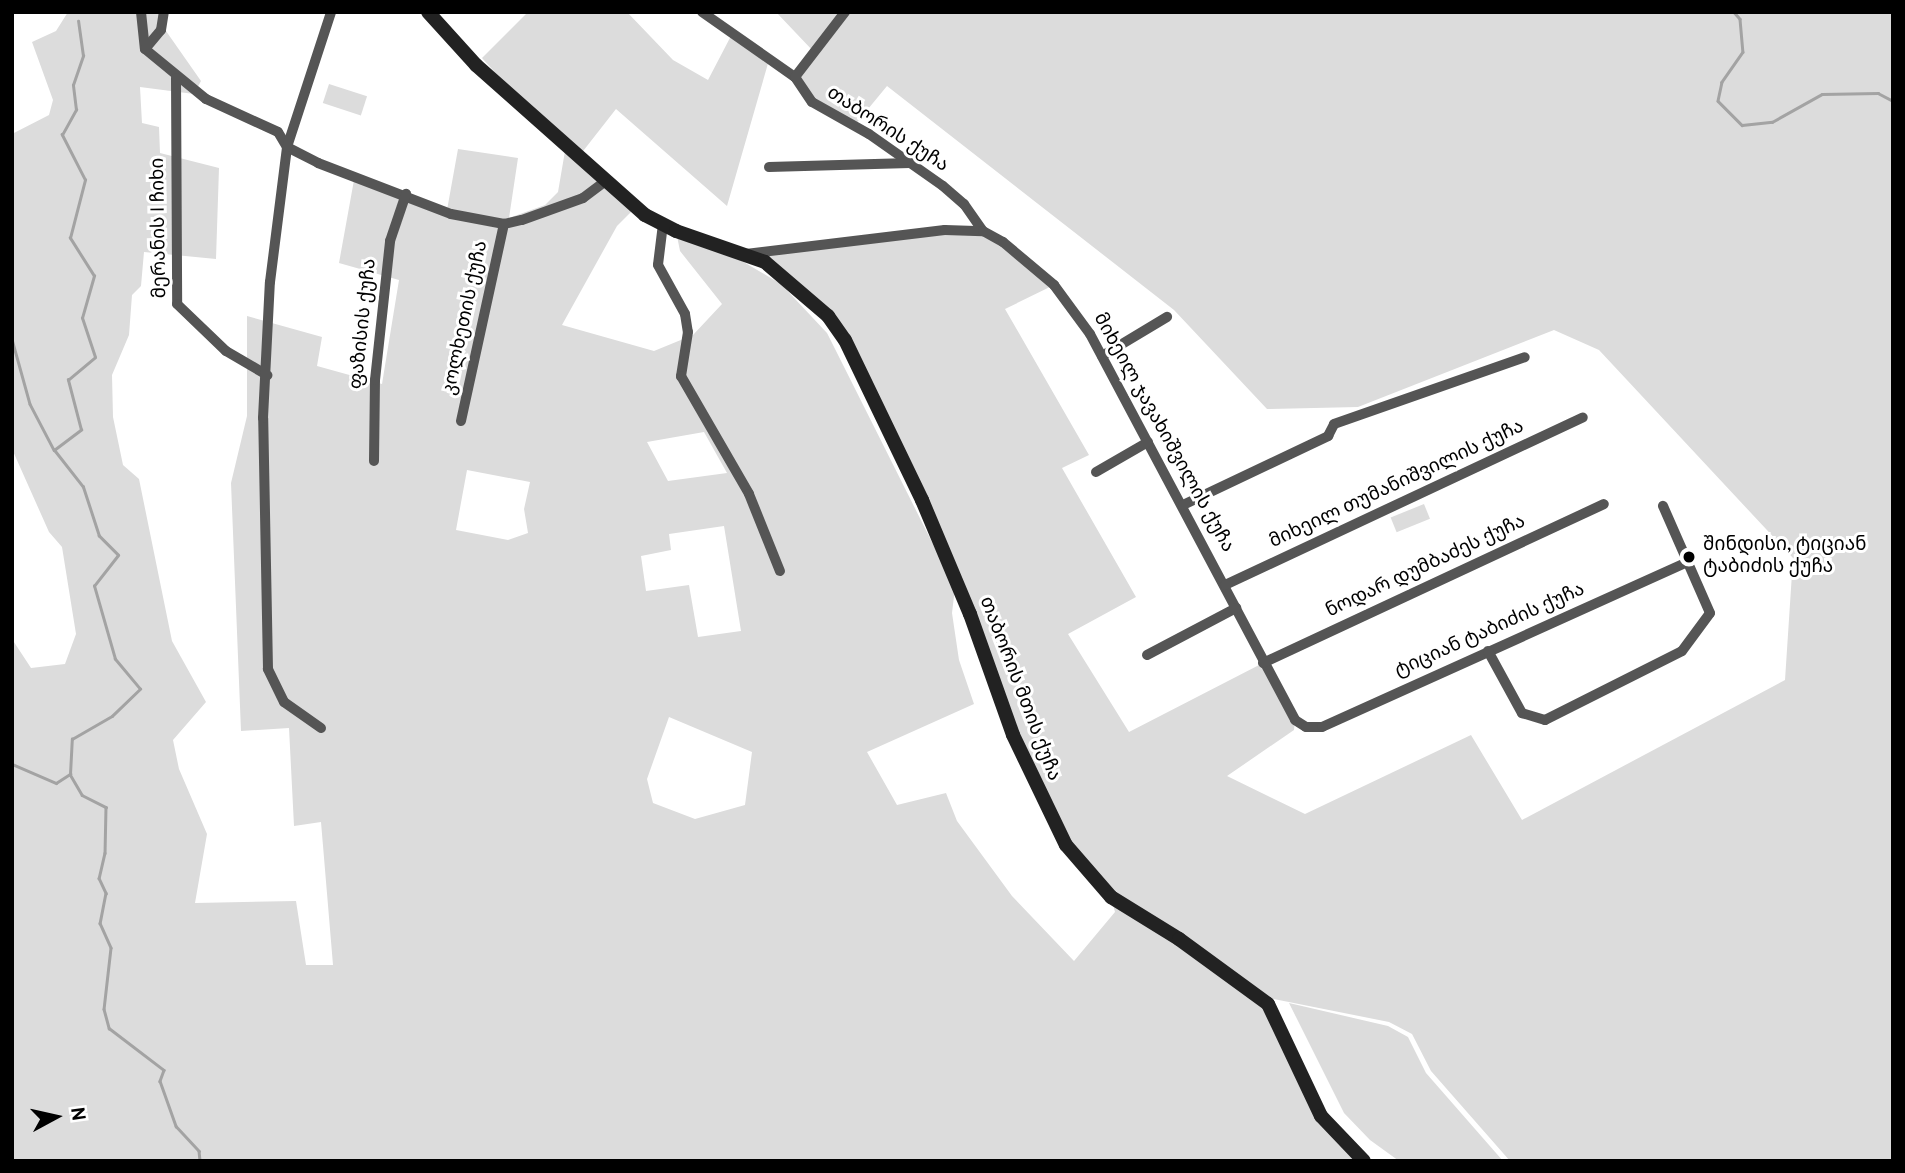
<!DOCTYPE html>
<meta charset="utf-8">
<style>
body{margin:0}
#map{position:relative;width:1905px;height:1173px;overflow:hidden;background:#fff;font-family:Overpass,"Noto Sans Georgian",sans-serif}
div>[style]{position:absolute}
[style*='--x']{left:calc(var(--x)*1px);top:calc(var(--y)*1px);width:calc(var(--w)*1px);rotate:calc(var(--a)*1deg)}
.green>*{inset:0;background:#dcdcdc;transform-origin:0 0}
.stream>*{height:2.5px;margin:-1.25px;padding:0 1.25px;transform-origin:1.25px;border-radius:1.25px;background:#a3a3a3}
.minor>*{height:10px;margin:-5px;padding:0 5px;transform-origin:5px;border-radius:5px;background:#555}
.secondary>*{height:14px;margin:-7px;padding:0 7px;transform-origin:7px;border-radius:7px;background:#222}
.dots>*{width:19px;height:19px;translate:-50% -50%;box-sizing:border-box;border:4px solid #fff;border-radius:50%}
span{translate:-50% -50%;white-space:nowrap;text-align:center;line-height:1.15;-webkit-text-stroke:6px #fff;paint-order:stroke}
.street-label{font-size:19px;color:#000}
.poi-label{font-size:19px;color:#000}
.left{translate:0 -50%;text-align:left}
.frame{position:absolute;inset:0;border:14px solid #000;pointer-events:none}
.north{position:absolute;left:21px;top:1082px;width:70px;height:70px;-webkit-text-stroke:5px #fff;paint-order:stroke;rotate:82deg;font-size:19px;font-weight:700;line-height:28px;text-align:center;color:#000}
.north::after{content:'';display:block;margin:auto;width:24px;height:32px;background:#000;clip-path:polygon(50% 0,100% 100%,50% 72%,0 100%)}
</style>
<div id="map">
<div class="green">
<i style="clip-path:polygon(evenodd,68px 12px,160px 12px,159px 21px,201px 81px,194px 94px,140px 87px,142px 123px,159px 127px,160px 153px,219px 168px,216px 259px,144px 252px,141px 286px,132px 295px,129px 335px,112px 375px,113px 417px,123px 465px,139px 479px,172px 641px,206px 702px,173px 740px,179px 769px,207px 834px,195px 903px,296px 901px,306px 965px,333px 965px,321px 822px,294px 826px,289px 728px,241px 731px,231px 483px,247px 416px,247px 316px,322px 337px,317px 366px,382px 384px,399px 280px,339px 263px,354px 180px,447px 210px,458px 149px,518px 158px,509px 218px,545px 205px,558px 192px,565px 151px,633px 210px,617px 226px,562px 325px,654px 351px,693px 335px,722px 304px,680px 251px,677px 236px,730px 254px,781px 284px,827px 333px,955px 588px,952px 613px,959px 660px,974px 704px,867px 752px,897px 805px,946px 793px,957px 821px,1012px 896px,1074px 961px,1115px 912px,1111px 897px,1042px 803px,970px 614px,828px 316px,744px 254px,983px 231px,1054px 285px,1005px 309px,1089px 455px,1062px 468px,1136px 597px,1068px 634px,1129px 732px,1263px 663px,1295px 720px,1294px 730px,1227px 776px,1305px 814px,1471px 735px,1522px 820px,1785px 680px,1793px 558px,1599px 350px,1554px 330px,1358px 407px,1267px 409px,1174px 310px,887px 86px,854px 126px,812px 102px,795px 77px,814px 52px,776px 12px,1893px 12px,1893px 1161px,1510px 1161px,1431px 1071px,1412px 1034px,1389px 1022px,1269px 998px,1319px 1112px,1363px 1161px,12px 1161px,12px 639px,31px 668px,65px 664px,76px 634px,62px 547px,49px 532px,12px 449px,12px 134px,49px 115px,53px 100px,32px 42px,56px 31px,68px 12px,704px 432px,727px 473px,668px 481px,647px 442px,704px 432px,68px 12px,467px 470px,530px 482px,524px 509px,528px 533px,508px 540px,456px 530px,467px 470px,68px 12px,724px 526px,741px 631px,698px 637px,689px 585px,646px 591px,641px 556px,671px 550px,669px 534px,724px 526px,68px 12px,669px 717px,752px 752px,745px 805px,695px 819px,653px 803px,647px 779px,669px 717px)"></i>
<i style="clip-path:polygon(528px 12px,627px 12px,673px 60px,708px 80px,732px 34px,769px 60px,727px 206px,616px 109px,580px 155px,527px 108px,482px 58px)"></i>
<i style="left:329px;top:84px;width:40px;height:20px;rotate:18deg"></i>
<i style="left:1424px;top:504px;width:16px;height:36px;rotate:68deg"></i>
<i style="clip-path:polygon(1289px 1003px,1388px 1026px,1408px 1037px,1426px 1073px,1503px 1161px,1399px 1161px,1370px 1140px,1344px 1113px)"></i>
</div>
<div class="stream">
<i style="--x:1734;--y:12;--w:9;--a:49"></i>
<i style="--x:1740;--y:19;--w:33;--a:85"></i>
<i style="--x:1743;--y:52;--w:37;--a:125"></i>
<i style="--x:1722;--y:82;--w:19;--a:102"></i>
<i style="--x:1718;--y:101;--w:34;--a:45"></i>
<i style="--x:1742;--y:125;--w:30;--a:-6"></i>
<i style="--x:1772;--y:122;--w:57;--a:-29.2"></i>
<i style="--x:1822;--y:94;--w:56;--a:-1"></i>
<i style="--x:1878;--y:93;--w:17;--a:28"></i>
<i style="--x:12;--y:339;--w:67;--a:74.5"></i>
<i style="--x:30;--y:404;--w:52;--a:62.4"></i>
<i style="--x:12;--y:764;--w:48;--a:23.4"></i>
<i style="--x:56;--y:783;--w:17;--a:-33"></i>
<i style="--x:70;--y:774;--w:35;--a:-87"></i>
<i style="--x:72;--y:739;--w:46;--a:-29.9"></i>
<i style="--x:112;--y:716;--w:39;--a:-44"></i>
<i style="--x:140;--y:689;--w:39;--a:-130"></i>
<i style="--x:115;--y:659;--w:76;--a:-106"></i>
<i style="--x:94;--y:586;--w:39;--a:-52"></i>
<i style="--x:118;--y:555;--w:27;--a:-135"></i>
<i style="--x:99;--y:536;--w:52;--a:-108.1"></i>
<i style="--x:83;--y:487;--w:47;--a:-128.1"></i>
<i style="--x:54;--y:450;--w:34;--a:-37"></i>
<i style="--x:81;--y:430;--w:52;--a:-104.6"></i>
<i style="--x:68;--y:380;--w:35;--a:-40"></i>
<i style="--x:95;--y:357;--w:41;--a:-108.4"></i>
<i style="--x:82;--y:318;--w:44;--a:-74.1"></i>
<i style="--x:94;--y:276;--w:45;--a:-122.3"></i>
<i style="--x:70;--y:238;--w:60;--a:-75.5"></i>
<i style="--x:85;--y:180;--w:51;--a:-117.1"></i>
<i style="--x:62;--y:135;--w:29;--a:-61"></i>
<i style="--x:76;--y:110;--w:25;--a:-97"></i>
<i style="--x:73;--y:85;--w:31;--a:-71"></i>
<i style="--x:83;--y:56;--w:35;--a:-98"></i>
<i style="--x:70;--y:774;--w:24;--a:60"></i>
<i style="--x:82;--y:795;--w:27;--a:27"></i>
<i style="--x:106;--y:807;--w:46;--a:91.2"></i>
<i style="--x:105;--y:853;--w:26;--a:103"></i>
<i style="--x:99;--y:878;--w:17;--a:65"></i>
<i style="--x:106;--y:893;--w:31;--a:101"></i>
<i style="--x:100;--y:923;--w:27;--a:66"></i>
<i style="--x:111;--y:948;--w:61;--a:96.5"></i>
<i style="--x:104;--y:1009;--w:20;--a:75"></i>
<i style="--x:109;--y:1028;--w:69;--a:37.4"></i>
<i style="--x:164;--y:1070;--w:12;--a:110"></i>
<i style="--x:160;--y:1081;--w:48;--a:70.4"></i>
<i style="--x:176;--y:1126;--w:34;--a:47"></i>
<i style="--x:199;--y:1151;--w:10;--a:84"></i>
</div>
<div class="minor">
<i style="--x:141;--y:12;--w:37;--a:84"></i>
<i style="--x:145;--y:49;--w:79;--a:39.3"></i>
<i style="--x:206;--y:99;--w:79;--a:24.6"></i>
<i style="--x:278;--y:132;--w:17;--a:59"></i>
<i style="--x:287;--y:147;--w:35;--a:27"></i>
<i style="--x:318;--y:163;--w:142;--a:21"></i>
<i style="--x:451;--y:214;--w:54;--a:10.7"></i>
<i style="--x:504;--y:224;--w:18;--a:-13"></i>
<i style="--x:522;--y:220;--w:65;--a:-19.8"></i>
<i style="--x:583;--y:198;--w:30;--a:-37"></i>
<i style="--x:702;--y:12;--w:113;--a:35"></i>
<i style="--x:795;--y:77;--w:30;--a:56"></i>
<i style="--x:812;--y:102;--w:65;--a:29.3"></i>
<i style="--x:869;--y:134;--w:90;--a:35.1"></i>
<i style="--x:943;--y:186;--w:28;--a:41"></i>
<i style="--x:964;--y:204;--w:33;--a:55"></i>
<i style="--x:145;--y:49;--w:25;--a:-50"></i>
<i style="--x:161;--y:30;--w:18;--a:-81"></i>
<i style="--x:795;--y:77;--w:82;--a:-52.4"></i>
<i style="--x:176;--y:78;--w:226;--a:89.7"></i>
<i style="--x:177;--y:304;--w:68;--a:43.8"></i>
<i style="--x:226;--y:351;--w:48;--a:30.3"></i>
<i style="--x:769;--y:167;--w:141;--a:-1.6"></i>
<i style="--x:663;--y:224;--w:41;--a:97"></i>
<i style="--x:658;--y:265;--w:56;--a:61.1"></i>
<i style="--x:685;--y:314;--w:18;--a:81"></i>
<i style="--x:688;--y:332;--w:45;--a:99"></i>
<i style="--x:681;--y:376;--w:136;--a:60"></i>
<i style="--x:749;--y:494;--w:83;--a:68.1"></i>
<i style="--x:746;--y:254;--w:200;--a:-6.9"></i>
<i style="--x:945;--y:230;--w:38;--a:2"></i>
<i style="--x:983;--y:231;--w:23;--a:29"></i>
<i style="--x:1003;--y:242;--w:67;--a:40.1"></i>
<i style="--x:1054;--y:285;--w:61;--a:53.7"></i>
<i style="--x:1090;--y:334;--w:437;--a:62"></i>
<i style="--x:1295;--y:720;--w:13;--a:32"></i>
<i style="--x:1306;--y:727;--w:16;--a:0"></i>
<i style="--x:1322;--y:727;--w:401;--a:-24.3"></i>
<i style="--x:1102;--y:356;--w:76;--a:-31"></i>
<i style="--x:461;--y:421;--w:202;--a:-77.7"></i>
<i style="--x:374;--y:461;--w:81;--a:-89.3"></i>
<i style="--x:375;--y:380;--w:140;--a:-83.8"></i>
<i style="--x:390;--y:241;--w:50;--a:-71.2"></i>
<i style="--x:1096;--y:472;--w:60;--a:-30"></i>
<i style="--x:1183;--y:505;--w:161;--a:-25.4"></i>
<i style="--x:1328;--y:436;--w:13;--a:-63"></i>
<i style="--x:1334;--y:424;--w:202;--a:-19.3"></i>
<i style="--x:1225;--y:585;--w:395;--a:-25.1"></i>
<i style="--x:1488;--y:651;--w:71;--a:61.3"></i>
<i style="--x:1522;--y:713;--w:24;--a:17"></i>
<i style="--x:1545;--y:720;--w:153;--a:-26.7"></i>
<i style="--x:1682;--y:651;--w:47;--a:-53.6"></i>
<i style="--x:1710;--y:613;--w:117;--a:-113.7"></i>
<i style="--x:1147;--y:655;--w:101;--a:-27.8"></i>
<i style="--x:1263;--y:663;--w:376;--a:-25"></i>
<i style="--x:321;--y:728;--w:45;--a:-144.9"></i>
<i style="--x:284;--y:702;--w:37;--a:-116"></i>
<i style="--x:268;--y:669;--w:251;--a:-91.1"></i>
<i style="--x:263;--y:418;--w:136;--a:-87.1"></i>
<i style="--x:270;--y:282;--w:136;--a:-82.8"></i>
<i style="--x:287;--y:147;--w:142;--a:-71.9"></i>
</div>
<div class="secondary">
<i style="--x:428;--y:12;--w:72;--a:47.8"></i>
<i style="--x:476;--y:65;--w:226;--a:41.6"></i>
<i style="--x:645;--y:215;--w:35;--a:27"></i>
<i style="--x:676;--y:231;--w:94;--a:19.2"></i>
<i style="--x:765;--y:262;--w:83;--a:40.6"></i>
<i style="--x:828;--y:316;--w:29;--a:55"></i>
<i style="--x:845;--y:340;--w:178;--a:64.3"></i>
<i style="--x:922;--y:500;--w:124;--a:67.2"></i>
<i style="--x:970;--y:614;--w:128;--a:70.4"></i>
<i style="--x:1013;--y:735;--w:122;--a:64.3"></i>
<i style="--x:1066;--y:845;--w:69;--a:49.1"></i>
<i style="--x:1111;--y:897;--w:80;--a:31.7"></i>
<i style="--x:1179;--y:939;--w:110;--a:36.1"></i>
<i style="--x:1268;--y:1004;--w:124;--a:64.7"></i>
<i style="--x:1321;--y:1116;--w:62;--a:46.3"></i>
</div>
<div class="dots">
<i style="left:1689px;top:557px;background:#000"></i>
</div>
<div class="street-label">
<span style="left:887px;top:130px;rotate:33deg">თაბორის ქუჩა</span>
<span style="left:160px;top:228px;rotate:-91deg">მერანის I ჩიხი</span>
<span style="left:466px;top:318px;rotate:-78deg">კოლხეთის ქუჩა</span>
<span style="left:364px;top:324px;rotate:-84deg">ფაზისის ქუჩა</span>
<span style="left:1163px;top:433px;rotate:61deg">მიხეილ ჯავახიშვილის ქუჩა</span>
<span style="left:1397px;top:485px;rotate:-25deg">მიხეილ თუმანიშვილის ქუჩა</span>
<span style="left:1426px;top:567px;rotate:-25deg">ნოდარ დუმბაძეს ქუჩა</span>
<span style="left:1490px;top:631px;rotate:-24deg">ტიციან ტაბიძის ქუჩა</span>
<span style="left:1019px;top:689px;rotate:69deg">თაბორის მთის ქუჩა</span>
</div>
<div class="poi-label">
<span class="left" style="left:1703px;top:557px">შინდისი, ტიციან<br>ტაბიძის ქუჩა</span>
</div>
<div class="frame"></div>
<div class="north">N</div>
</div>
